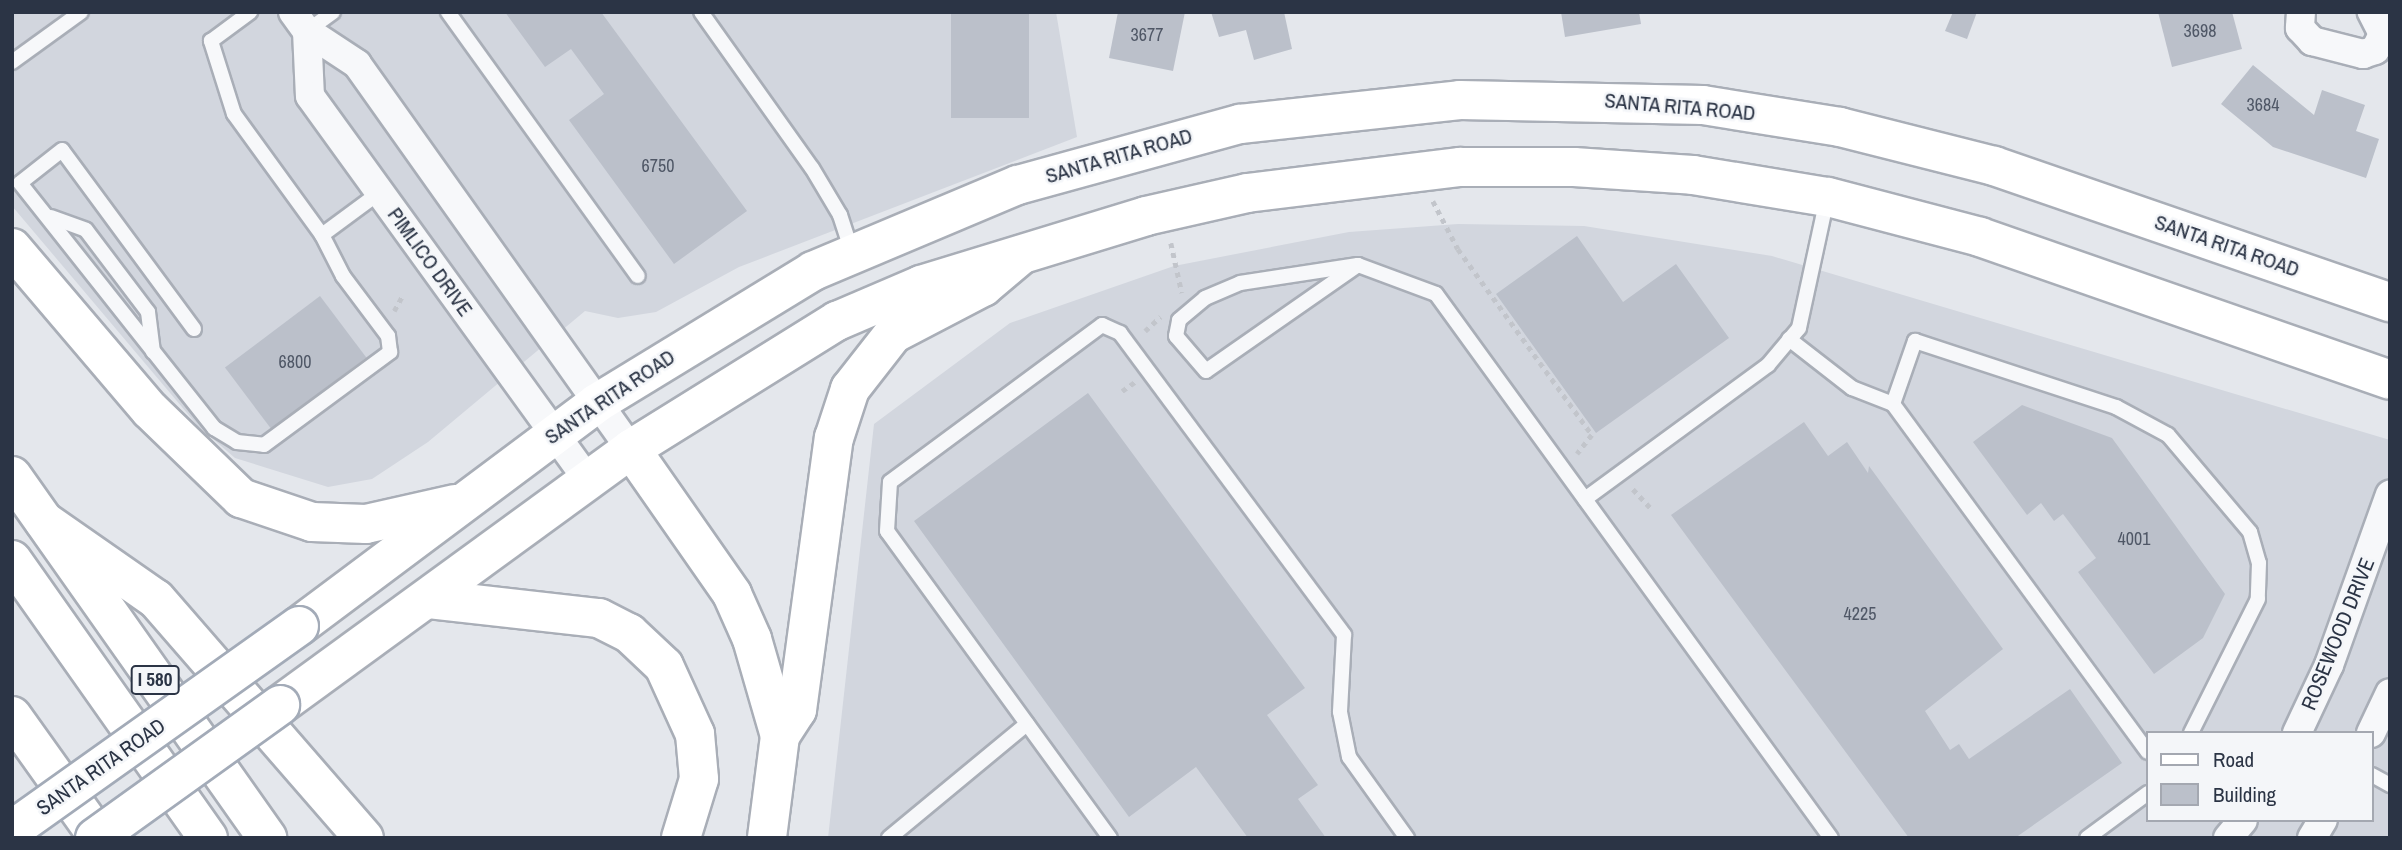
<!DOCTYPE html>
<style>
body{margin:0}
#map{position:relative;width:2402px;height:850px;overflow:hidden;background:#e4e7ec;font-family:"Archivo Narrow",sans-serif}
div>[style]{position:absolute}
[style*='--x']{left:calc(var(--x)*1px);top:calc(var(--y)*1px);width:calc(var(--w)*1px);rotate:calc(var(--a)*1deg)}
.built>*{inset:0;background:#d2d6de}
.building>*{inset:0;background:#bbc0ca;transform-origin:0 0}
.path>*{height:4.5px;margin-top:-2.25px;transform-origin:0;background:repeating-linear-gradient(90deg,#c2c5cb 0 5px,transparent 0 10px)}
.roads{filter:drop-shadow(2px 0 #a9aeb7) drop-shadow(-2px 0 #a9aeb7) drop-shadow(0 2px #a9aeb7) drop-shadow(0 -2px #a9aeb7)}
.lane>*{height:14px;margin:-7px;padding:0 7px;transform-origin:7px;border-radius:7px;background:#f7f8fa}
.street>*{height:28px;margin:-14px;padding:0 14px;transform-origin:14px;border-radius:14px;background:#f7f8fa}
.primary>*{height:38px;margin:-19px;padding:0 19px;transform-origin:19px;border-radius:19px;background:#fff}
.highway>*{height:38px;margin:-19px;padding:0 19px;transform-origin:19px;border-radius:19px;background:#fff}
.bridges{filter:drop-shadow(2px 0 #a3abb8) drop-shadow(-2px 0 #a3abb8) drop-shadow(0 2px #a3abb8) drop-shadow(0 -2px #a3abb8)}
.primary-bridge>*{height:38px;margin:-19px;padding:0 19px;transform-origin:19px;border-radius:19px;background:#fff}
span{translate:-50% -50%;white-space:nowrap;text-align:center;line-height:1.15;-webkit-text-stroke:5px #f4f6f9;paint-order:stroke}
.number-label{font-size:18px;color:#4f5766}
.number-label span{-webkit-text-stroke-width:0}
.shield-label span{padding:2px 5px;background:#f4f6f9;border:2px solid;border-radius:5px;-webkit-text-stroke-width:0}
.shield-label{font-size:19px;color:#2b3445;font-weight:700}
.street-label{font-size:21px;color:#2b3445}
.frame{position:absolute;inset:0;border:14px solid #2b3445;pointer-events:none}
.legend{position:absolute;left:2146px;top:731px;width:228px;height:91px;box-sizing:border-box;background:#f4f6f9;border:2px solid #a4a8b1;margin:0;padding:9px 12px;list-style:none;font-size:21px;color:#2b3445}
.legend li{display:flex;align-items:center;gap:14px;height:35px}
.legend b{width:35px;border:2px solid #a4a8b1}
</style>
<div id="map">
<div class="built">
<i style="clip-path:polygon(12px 12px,1056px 12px,1077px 137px,739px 267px,656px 312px,618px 318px,585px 311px,428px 442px,372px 479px,328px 487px,235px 458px,198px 426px,12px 206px)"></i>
<i style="clip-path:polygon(evenodd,1458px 224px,1584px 226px,1772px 256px,2390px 440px,2390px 838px,828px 838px,874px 424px,1010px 323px,1174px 266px,1349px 232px,1458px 224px,2148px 733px,2372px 733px,2372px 820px,2148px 820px,2148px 733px)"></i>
</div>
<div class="building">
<i style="clip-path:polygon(505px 12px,601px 12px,747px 211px,674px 264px,569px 120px,604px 94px,571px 49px,545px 67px)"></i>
<i style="left:951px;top:12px;width:78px;height:106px"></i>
<i style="clip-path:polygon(1118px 12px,1185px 12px,1173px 71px,1109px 58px)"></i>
<i style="clip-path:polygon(1211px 12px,1284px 12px,1292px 49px,1254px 60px,1246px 30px,1219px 37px)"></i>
<i style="clip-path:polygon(1561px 12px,1639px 12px,1641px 24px,1565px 37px)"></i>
<i style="clip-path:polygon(1953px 12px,1977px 12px,1967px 39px,1945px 31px)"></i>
<i style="clip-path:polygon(2158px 12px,2232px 12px,2242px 49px,2172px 67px)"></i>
<i style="clip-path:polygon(2253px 65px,2314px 115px,2322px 90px,2365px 105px,2356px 131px,2379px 139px,2366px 178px,2273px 147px,2221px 104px)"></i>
<i style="clip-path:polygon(1577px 236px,1623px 302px,1676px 264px,1729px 338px,1596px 433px,1496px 294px)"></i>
<i style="left:320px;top:296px;width:77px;height:119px;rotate:53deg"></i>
<i style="clip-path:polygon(1088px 393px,1305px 688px,1267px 715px,1318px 785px,1298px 799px,1326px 838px,1248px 838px,1196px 767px,1129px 817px,914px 521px)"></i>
<i style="clip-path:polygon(2022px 405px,2112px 438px,2225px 594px,2203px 638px,2154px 674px,2078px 572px,2096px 558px,2063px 514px,2054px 521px,2041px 503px,2027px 515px,1973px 442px)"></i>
<i style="clip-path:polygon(1804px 422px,1828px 456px,1847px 442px,1868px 473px,1869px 466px,2003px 649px,1925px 711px,1950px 750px,1959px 744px,1969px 759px,2070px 689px,2122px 763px,2015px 838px,1909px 838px,1671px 515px)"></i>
</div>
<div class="path">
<i style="--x:1433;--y:201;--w:54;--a:62.5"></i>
<i style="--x:1458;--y:249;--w:229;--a:54.2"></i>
<i style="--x:1592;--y:435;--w:24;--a:128"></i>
<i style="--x:1171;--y:243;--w:51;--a:77.6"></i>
<i style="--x:394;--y:311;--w:18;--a:-61"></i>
<i style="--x:1145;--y:331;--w:21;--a:-43"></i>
<i style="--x:1122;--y:391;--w:16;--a:-35"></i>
<i style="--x:1633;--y:489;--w:25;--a:47"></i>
</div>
<div class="roads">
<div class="lane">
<i style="--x:448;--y:12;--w:325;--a:54.3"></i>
<i style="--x:701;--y:12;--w:191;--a:54.6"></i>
<i style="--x:812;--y:168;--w:55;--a:59.2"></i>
<i style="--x:840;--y:215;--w:39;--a:72"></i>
<i style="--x:307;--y:31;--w:32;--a:-36"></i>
<i style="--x:12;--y:62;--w:85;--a:-35.9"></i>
<i style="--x:51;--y:217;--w:37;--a:20"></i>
<i style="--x:86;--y:230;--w:103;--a:52.9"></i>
<i style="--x:148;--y:312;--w:40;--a:82.9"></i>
<i style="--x:322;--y:235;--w:71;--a:-36.4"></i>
<i style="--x:1358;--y:265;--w:185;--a:145.1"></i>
<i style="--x:1206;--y:371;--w:46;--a:-130.6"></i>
<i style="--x:1176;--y:336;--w:16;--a:-79"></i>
<i style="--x:1179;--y:320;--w:34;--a:-40"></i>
<i style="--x:1205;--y:298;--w:38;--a:-23"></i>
<i style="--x:1240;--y:283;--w:119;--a:-8.7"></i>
<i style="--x:1358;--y:265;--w:83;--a:20.4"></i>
<i style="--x:1436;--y:294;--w:672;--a:54.02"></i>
<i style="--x:194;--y:329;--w:222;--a:-126.4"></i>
<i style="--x:62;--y:150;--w:53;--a:141.8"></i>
<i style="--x:20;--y:183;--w:313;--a:51.6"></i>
<i style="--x:214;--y:428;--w:27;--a:31"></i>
<i style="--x:237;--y:442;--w:27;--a:6"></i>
<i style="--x:264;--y:445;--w:157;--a:-36.4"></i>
<i style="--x:390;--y:352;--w:16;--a:-97"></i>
<i style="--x:388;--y:336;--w:75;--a:-126.9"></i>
<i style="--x:343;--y:276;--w:46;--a:-117.1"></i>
<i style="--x:322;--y:235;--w:150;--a:-126"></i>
<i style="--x:234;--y:114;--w:77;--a:-107.5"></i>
<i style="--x:211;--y:41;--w:49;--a:-36.6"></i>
<i style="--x:1789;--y:339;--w:80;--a:37.9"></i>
<i style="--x:1852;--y:388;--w:44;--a:21.3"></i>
<i style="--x:1893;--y:404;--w:431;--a:53.8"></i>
<i style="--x:1893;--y:404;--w:67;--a:-70.8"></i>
<i style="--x:1915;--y:341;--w:212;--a:18.2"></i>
<i style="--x:2116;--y:407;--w:59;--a:28.3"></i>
<i style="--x:2168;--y:435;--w:127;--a:49.8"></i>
<i style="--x:2250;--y:532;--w:32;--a:74"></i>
<i style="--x:2259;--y:563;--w:36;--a:92"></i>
<i style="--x:2258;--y:599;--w:150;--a:116.6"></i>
<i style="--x:1585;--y:499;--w:227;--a:-36.2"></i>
<i style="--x:1768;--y:365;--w:48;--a:-50"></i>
<i style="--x:1799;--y:328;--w:133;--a:-77.8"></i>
<i style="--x:2372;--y:775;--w:21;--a:29"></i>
<i style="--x:889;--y:838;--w:179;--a:-39.6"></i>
<i style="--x:1110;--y:838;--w:379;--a:-126"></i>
<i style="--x:887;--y:531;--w:49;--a:-86.5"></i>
<i style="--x:890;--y:482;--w:264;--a:-36.5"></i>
<i style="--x:1102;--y:325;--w:20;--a:24"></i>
<i style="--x:1120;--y:333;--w:376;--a:53.4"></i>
<i style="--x:1344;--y:635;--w:77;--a:93"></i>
<i style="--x:1340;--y:712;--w:46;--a:78.7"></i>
<i style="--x:1349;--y:757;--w:100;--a:54.4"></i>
<i style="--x:2087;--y:838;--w:76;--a:-36.4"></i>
</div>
<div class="street">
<i style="--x:293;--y:12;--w:24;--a:54"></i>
<i style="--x:307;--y:31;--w:60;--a:33.4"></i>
<i style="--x:357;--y:64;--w:473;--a:54.6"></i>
<i style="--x:2301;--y:12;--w:16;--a:94"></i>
<i style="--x:2300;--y:28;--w:18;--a:47"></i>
<i style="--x:2312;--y:41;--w:53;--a:14.3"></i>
<i style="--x:2363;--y:54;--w:13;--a:-18"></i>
<i style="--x:2375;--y:50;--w:18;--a:-63"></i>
<i style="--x:2383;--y:34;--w:25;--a:-117"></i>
<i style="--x:307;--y:31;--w:65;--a:87.4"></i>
<i style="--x:310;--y:96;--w:474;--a:54.1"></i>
<i style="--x:2297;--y:733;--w:75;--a:-64.8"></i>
<i style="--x:2329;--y:665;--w:181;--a:-70.3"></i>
<i style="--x:2371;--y:733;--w:44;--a:-64.6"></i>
<i style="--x:2228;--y:838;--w:23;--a:-50"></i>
<i style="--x:2312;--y:838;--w:21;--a:-59"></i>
</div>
<div class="primary">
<i style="--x:299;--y:626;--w:372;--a:-36.8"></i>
<i style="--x:597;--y:403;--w:253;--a:-31.4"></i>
<i style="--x:813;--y:271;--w:222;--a:-22.8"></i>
<i style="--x:1018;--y:185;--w:230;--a:-15.4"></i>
<i style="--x:1240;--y:124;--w:221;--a:-6.2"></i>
<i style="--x:1460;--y:100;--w:243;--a:1.2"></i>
<i style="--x:1703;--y:105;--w:139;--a:9.1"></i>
<i style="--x:1840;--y:127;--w:159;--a:14.2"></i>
<i style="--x:1994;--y:166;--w:419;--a:19"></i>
<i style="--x:280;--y:705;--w:434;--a:-36.1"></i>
<i style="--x:631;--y:449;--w:243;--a:-31.9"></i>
<i style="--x:837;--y:321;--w:91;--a:-23.2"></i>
<i style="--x:921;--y:285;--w:235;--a:-17"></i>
<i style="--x:1146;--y:216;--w:104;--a:-12.8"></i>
<i style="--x:1247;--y:193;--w:215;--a:-7"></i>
<i style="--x:1460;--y:167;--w:114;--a:0"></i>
<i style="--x:1574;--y:167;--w:119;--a:3.8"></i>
<i style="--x:1693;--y:175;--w:137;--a:9.3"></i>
<i style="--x:1828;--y:197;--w:157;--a:14.7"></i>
<i style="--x:1980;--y:237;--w:434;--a:19.2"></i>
</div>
<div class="highway">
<i style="--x:12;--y:248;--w:213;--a:49.6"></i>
<i style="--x:150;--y:410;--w:127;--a:44"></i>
<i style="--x:241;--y:498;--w:75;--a:18.7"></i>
<i style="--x:312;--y:522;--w:54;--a:2.1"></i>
<i style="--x:366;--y:524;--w:91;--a:-12.7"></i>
<i style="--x:631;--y:449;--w:177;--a:55.1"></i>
<i style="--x:732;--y:594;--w:49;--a:66"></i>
<i style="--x:752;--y:639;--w:101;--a:73.9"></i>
<i style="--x:780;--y:736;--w:103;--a:97.3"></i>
<i style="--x:12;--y:476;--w:443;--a:54.8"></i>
<i style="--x:44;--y:521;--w:136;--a:34.9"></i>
<i style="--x:156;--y:599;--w:317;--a:49"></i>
<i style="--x:12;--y:560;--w:340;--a:54.8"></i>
<i style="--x:429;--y:599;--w:171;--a:6.4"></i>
<i style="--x:599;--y:618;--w:34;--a:27"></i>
<i style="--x:629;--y:633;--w:48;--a:43.3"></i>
<i style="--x:664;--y:666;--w:75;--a:65.5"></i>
<i style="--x:695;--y:734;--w:45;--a:84.9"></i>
<i style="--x:699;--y:779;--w:62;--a:107"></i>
<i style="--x:12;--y:716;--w:150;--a:54.5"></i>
<i style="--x:780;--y:736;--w:31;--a:-57"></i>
<i style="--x:797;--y:710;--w:275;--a:-82.3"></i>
<i style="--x:834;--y:438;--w:52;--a:-71.9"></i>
<i style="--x:850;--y:389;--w:70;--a:-52"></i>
<i style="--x:893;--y:334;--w:102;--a:-27.6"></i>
<i style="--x:983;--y:287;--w:50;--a:-40.1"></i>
</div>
</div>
<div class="bridges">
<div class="primary-bridge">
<i style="--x:12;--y:830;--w:352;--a:-35.4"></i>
<i style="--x:95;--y:838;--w:228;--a:-35.7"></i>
</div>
</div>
<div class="number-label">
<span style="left:2200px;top:31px">3698</span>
<span style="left:1147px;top:35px">3677</span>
<span style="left:2263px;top:105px">3684</span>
<span style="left:658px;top:166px">6750</span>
<span style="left:295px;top:362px">6800</span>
<span style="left:2134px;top:539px">4001</span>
<span style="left:1860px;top:614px">4225</span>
</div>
<div class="shield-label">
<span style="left:155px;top:680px">I 580</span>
</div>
<div class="street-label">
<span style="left:1680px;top:107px;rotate:5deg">SANTA RITA ROAD</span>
<span style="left:1119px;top:156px;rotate:-16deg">SANTA RITA ROAD</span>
<span style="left:2227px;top:246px;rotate:19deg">SANTA RITA ROAD</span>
<span style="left:430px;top:262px;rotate:54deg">PIMLICO DRIVE</span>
<span style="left:610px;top:397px;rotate:-34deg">SANTA RITA ROAD</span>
<span style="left:2338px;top:634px;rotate:-68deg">ROSEWOOD DRIVE</span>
<span style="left:101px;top:767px;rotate:-35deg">SANTA RITA ROAD</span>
</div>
<div class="frame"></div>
<ul class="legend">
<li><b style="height:9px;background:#fff"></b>Road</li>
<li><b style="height:19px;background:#bbc0ca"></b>Building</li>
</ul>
</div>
